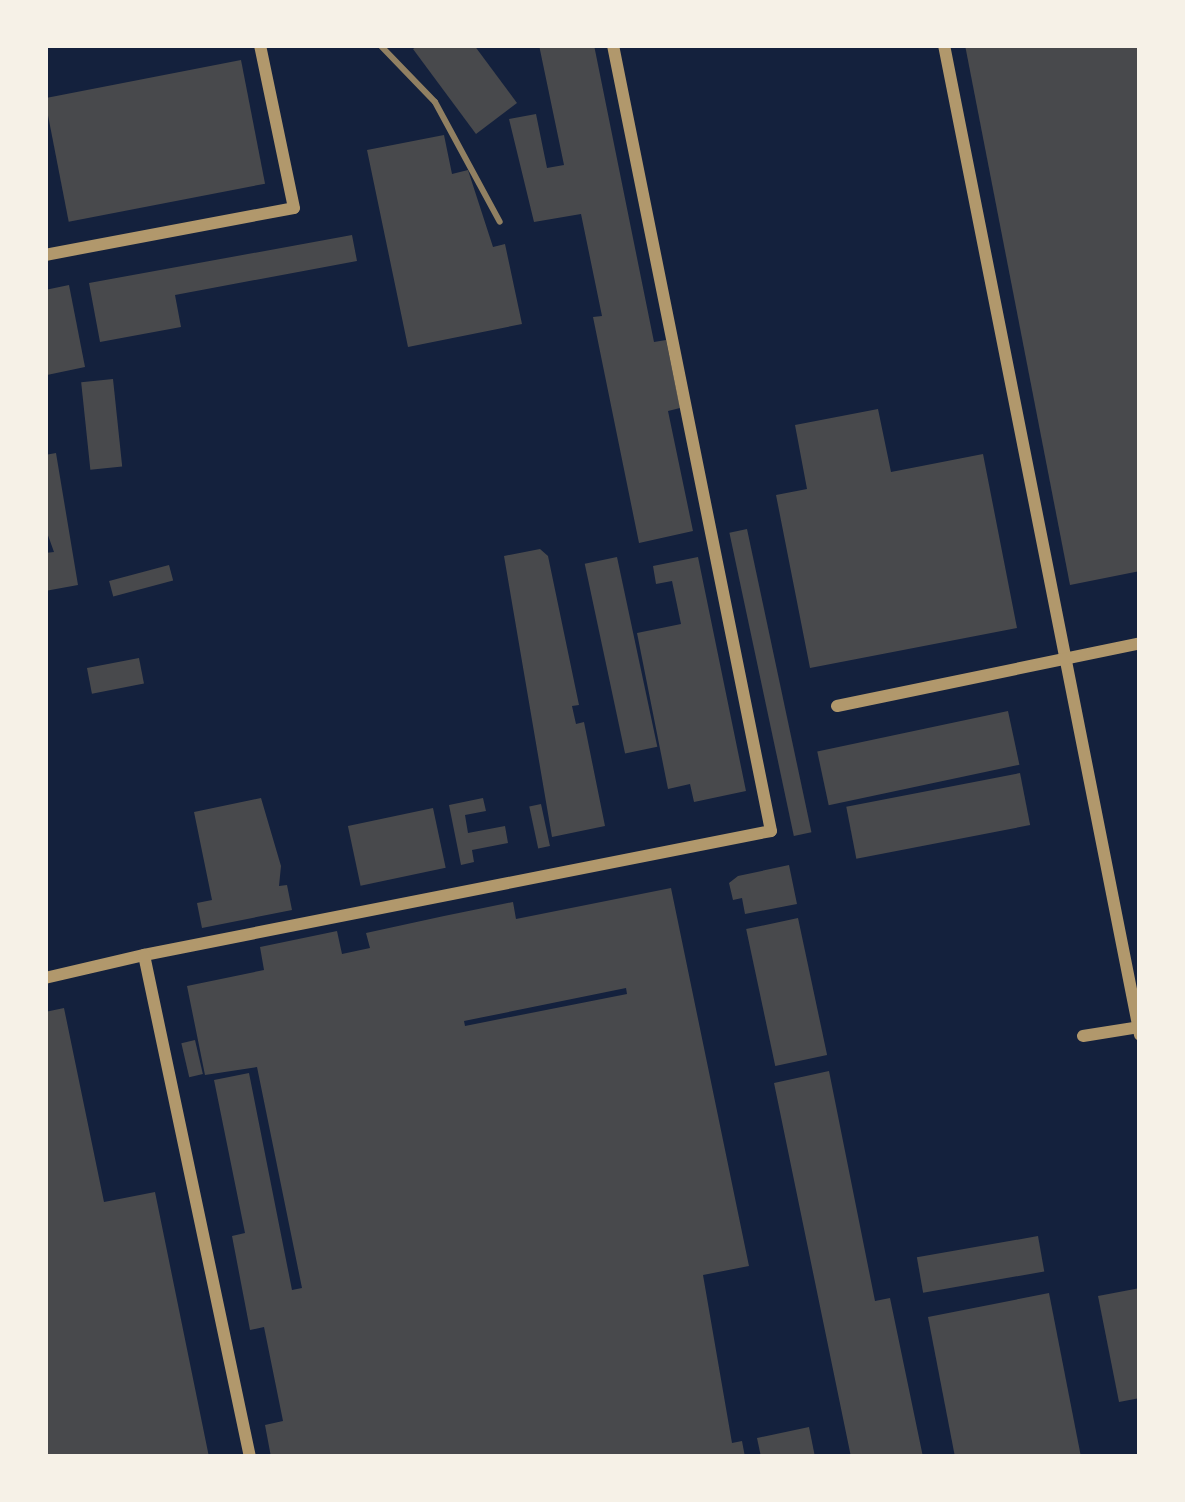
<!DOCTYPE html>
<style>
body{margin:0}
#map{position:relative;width:1185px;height:1502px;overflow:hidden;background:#14213d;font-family:Bitter,serif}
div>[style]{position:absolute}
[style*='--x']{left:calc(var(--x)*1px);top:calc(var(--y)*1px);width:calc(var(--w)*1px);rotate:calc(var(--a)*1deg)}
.building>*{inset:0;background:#48494c;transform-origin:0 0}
.minor>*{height:12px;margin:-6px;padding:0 6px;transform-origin:6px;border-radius:6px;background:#b1986c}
.rail>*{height:6px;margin:-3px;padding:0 3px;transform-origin:3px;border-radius:3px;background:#918062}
span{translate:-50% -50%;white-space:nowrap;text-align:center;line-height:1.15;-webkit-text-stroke:9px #f6f1e7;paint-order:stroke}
.frame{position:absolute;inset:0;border:48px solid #f6f1e7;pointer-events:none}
</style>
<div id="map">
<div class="building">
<i style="clip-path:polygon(419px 45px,474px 45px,517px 103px,476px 134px,413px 49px)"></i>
<i style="clip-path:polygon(539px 45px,594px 45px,654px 342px,666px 340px,680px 408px,668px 411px,693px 531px,639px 543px,593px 317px,602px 316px,581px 214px,534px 222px,509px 119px,536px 114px,547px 168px,564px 165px)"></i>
<i style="clip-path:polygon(965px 45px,1140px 45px,1140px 571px,1070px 585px)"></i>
<i style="left:241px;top:60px;width:126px;height:200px;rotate:79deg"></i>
<i style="clip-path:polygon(444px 135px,452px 174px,468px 170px,493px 247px,505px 244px,522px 324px,408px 347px,367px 150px)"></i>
<i style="clip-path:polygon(352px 235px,357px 261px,175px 295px,181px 327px,100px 342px,89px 283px)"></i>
<i style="clip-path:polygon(69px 285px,85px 367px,47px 375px,45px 290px)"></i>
<i style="left:113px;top:379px;width:88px;height:32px;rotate:84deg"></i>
<i style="clip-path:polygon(878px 409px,891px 472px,983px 454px,1017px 628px,810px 668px,776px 495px,807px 489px,795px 425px)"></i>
<i style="clip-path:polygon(56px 453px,78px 585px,45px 591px,45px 553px,54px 552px,45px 527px,45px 455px)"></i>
<i style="left:747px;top:529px;width:310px;height:18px;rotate:78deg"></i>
<i style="clip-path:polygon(540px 549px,548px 556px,579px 705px,572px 706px,576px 724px,584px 722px,605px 826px,552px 837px,504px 556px)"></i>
<i style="left:617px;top:557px;width:194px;height:33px;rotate:78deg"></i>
<i style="clip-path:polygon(698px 557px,746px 791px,694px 802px,690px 784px,668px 789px,637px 633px,681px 624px,672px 581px,656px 584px,653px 566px)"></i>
<i style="left:169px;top:565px;width:16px;height:62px;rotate:75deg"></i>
<i style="left:139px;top:658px;width:26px;height:53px;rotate:79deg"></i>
<i style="left:1008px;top:711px;width:55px;height:195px;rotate:78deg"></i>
<i style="left:1020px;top:773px;width:53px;height:177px;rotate:79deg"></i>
<i style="clip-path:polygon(261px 798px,281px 866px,279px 886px,287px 885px,292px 910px,202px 928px,197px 903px,212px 900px,194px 812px)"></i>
<i style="clip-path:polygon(483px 798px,486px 811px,465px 815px,468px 833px,505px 826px,508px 843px,472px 850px,474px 862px,461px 865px,449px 805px)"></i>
<i style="left:541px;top:804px;width:43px;height:12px;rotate:78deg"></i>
<i style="left:433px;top:808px;width:61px;height:87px;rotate:78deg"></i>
<i style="clip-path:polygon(789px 865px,797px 904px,745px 914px,742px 898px,733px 900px,729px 883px,738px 876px)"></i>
<i style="clip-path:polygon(evenodd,671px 888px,749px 1266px,703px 1275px,732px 1443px,742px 1441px,745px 1457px,271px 1457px,265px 1425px,283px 1421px,264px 1327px,250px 1330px,232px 1236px,245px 1233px,214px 1080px,249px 1073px,292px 1290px,302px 1288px,257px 1067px,205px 1075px,187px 986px,264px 970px,260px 947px,337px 931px,342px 954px,370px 948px,366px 933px,444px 916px,513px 902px,516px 919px,671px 888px,626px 988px,627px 994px,465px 1026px,464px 1021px,626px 988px)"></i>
<i style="left:798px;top:918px;width:140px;height:53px;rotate:78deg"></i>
<i style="clip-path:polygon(64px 1008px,104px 1202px,155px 1192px,209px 1457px,45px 1457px,45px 1012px)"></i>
<i style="left:195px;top:1040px;width:35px;height:14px;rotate:77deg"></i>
<i style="clip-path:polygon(829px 1071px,875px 1301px,890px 1298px,923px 1457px,851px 1457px,774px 1083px)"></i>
<i style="left:1038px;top:1236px;width:36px;height:123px;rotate:80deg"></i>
<i style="clip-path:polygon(1140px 1288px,1140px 1398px,1119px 1402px,1098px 1296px)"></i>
<i style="clip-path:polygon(1049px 1293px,1081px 1457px,955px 1457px,928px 1317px)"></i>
<i style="clip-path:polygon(809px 1427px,815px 1457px,761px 1457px,757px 1438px)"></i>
</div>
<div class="minor">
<i style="--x:944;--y:45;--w:1009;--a:78.8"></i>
<i style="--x:45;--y:255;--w:253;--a:-10.7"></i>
<i style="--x:294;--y:208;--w:167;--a:-101.8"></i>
<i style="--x:837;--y:706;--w:309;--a:-11.7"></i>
<i style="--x:144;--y:955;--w:639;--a:-11.19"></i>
<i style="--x:771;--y:831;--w:802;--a:-101.37"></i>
<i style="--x:45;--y:978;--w:102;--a:-13.1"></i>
<i style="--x:144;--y:955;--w:513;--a:78.08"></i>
<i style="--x:1083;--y:1036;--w:58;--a:-9"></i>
</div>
<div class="rail">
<i style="--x:380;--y:45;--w:79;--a:46"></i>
<i style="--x:435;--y:102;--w:136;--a:61.6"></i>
</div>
<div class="frame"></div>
</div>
